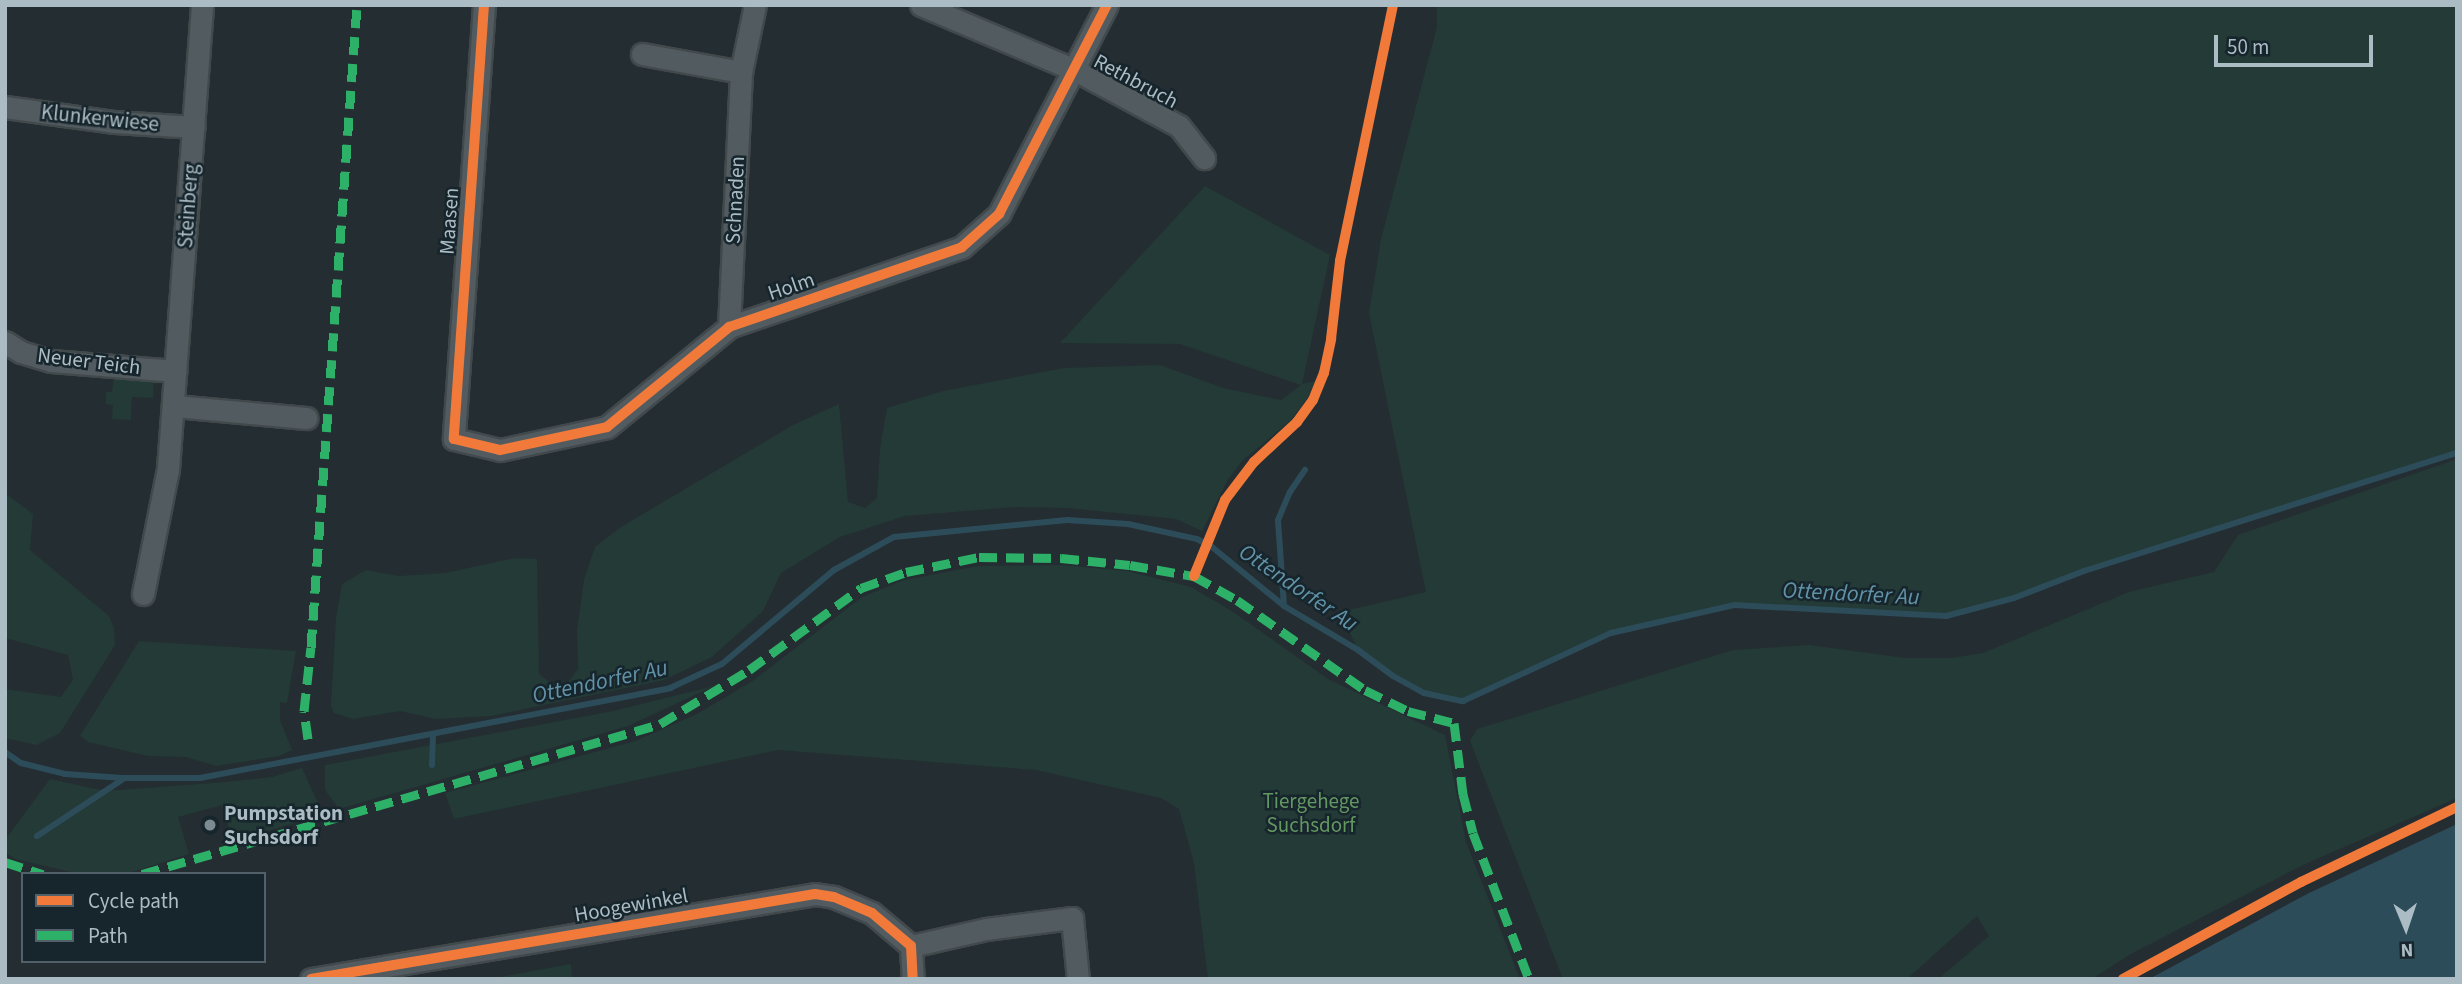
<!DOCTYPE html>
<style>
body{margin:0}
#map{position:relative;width:2462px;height:984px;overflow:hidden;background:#242d31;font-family:"Source Sans 3",sans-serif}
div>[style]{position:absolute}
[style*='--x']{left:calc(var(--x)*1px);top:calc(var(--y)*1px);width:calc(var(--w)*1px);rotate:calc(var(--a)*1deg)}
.green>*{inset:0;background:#233a36}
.water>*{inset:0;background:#2d4c5a}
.stream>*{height:6px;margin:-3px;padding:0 3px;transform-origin:3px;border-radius:3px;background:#2d4c5a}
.roads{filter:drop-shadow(2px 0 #42494c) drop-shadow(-2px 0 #42494c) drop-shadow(0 2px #42494c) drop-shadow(0 -2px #42494c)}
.minor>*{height:21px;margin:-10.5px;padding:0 10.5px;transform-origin:10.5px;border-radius:10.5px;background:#525b60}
.quiet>*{height:9px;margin-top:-4.5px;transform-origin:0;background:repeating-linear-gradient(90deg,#2db169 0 18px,transparent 0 27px)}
.cycleway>*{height:10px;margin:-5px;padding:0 5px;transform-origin:5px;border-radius:5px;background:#f17a3a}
.dots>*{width:19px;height:19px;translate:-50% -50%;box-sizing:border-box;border:4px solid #17252c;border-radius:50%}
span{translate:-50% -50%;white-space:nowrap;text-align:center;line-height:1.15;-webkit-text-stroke:5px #17252c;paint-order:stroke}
.street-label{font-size:21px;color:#abbcc5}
.park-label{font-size:21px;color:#639761}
.poi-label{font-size:21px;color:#abbcc5;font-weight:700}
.left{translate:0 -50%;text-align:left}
.water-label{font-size:23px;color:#6192a7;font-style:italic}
.frame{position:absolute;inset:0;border:7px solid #abbcc5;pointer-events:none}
.legend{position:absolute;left:21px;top:872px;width:245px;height:91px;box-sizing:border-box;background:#17252c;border:2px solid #526169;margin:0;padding:9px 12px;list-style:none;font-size:21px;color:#abbcc5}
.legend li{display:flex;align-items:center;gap:14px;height:35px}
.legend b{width:35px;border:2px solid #526169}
.north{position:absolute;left:2371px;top:893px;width:70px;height:70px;-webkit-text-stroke:5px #17252c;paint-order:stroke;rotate:178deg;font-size:19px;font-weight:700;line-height:28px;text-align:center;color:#abbcc5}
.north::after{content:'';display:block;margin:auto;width:24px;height:32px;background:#abbcc5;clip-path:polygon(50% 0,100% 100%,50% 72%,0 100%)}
.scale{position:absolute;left:2214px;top:35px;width:159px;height:32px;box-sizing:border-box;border:4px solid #abbcc5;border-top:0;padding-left:9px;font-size:21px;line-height:24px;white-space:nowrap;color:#abbcc5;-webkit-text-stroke:5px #17252c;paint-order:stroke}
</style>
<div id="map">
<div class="green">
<i style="clip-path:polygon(1437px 5px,2457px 5px,2457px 453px,2084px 571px,2014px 598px,1946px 616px,1734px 605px,1611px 633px,1463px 701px,1424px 693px,1393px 676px,1358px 650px,1340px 612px,1426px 592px,1369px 313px,1381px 239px,1437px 27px)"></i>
<i style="clip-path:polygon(1205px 186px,1330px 255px,1302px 384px,1316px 381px,1307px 399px,1291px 420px,1242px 461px,1227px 481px,1202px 531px,1176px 519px,1068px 508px,1015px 507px,905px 516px,840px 537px,781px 573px,763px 611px,712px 657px,664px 680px,491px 716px,436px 719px,400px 711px,353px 719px,334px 713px,331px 706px,336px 618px,342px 584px,366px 570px,399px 576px,445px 573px,515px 558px,537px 559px,539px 674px,552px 684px,568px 682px,578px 669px,577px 630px,584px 580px,595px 547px,621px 527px,793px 425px,839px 404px,848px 502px,865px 508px,877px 498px,880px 449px,887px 408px,943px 391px,1064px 368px,1160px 365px,1223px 388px,1281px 400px,1301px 385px,1180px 344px,1060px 343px)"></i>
<i style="clip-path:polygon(114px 376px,154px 380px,153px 398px,132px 397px,131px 420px,112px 419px,113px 405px,106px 404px,106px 392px,112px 392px)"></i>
<i style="clip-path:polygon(2457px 459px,2457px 798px,2303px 865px,2131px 954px,2092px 979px,1938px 979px,1989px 936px,1977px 916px,1907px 979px,1563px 979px,1470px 741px,1477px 729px,1733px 650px,1809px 645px,1906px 658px,1951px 658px,1983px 653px,2129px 592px,2214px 572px,2238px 535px)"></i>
<i style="clip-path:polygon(5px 493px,33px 514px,30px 550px,109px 616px,114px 628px,115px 645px,60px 733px,36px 745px,5px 738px,5px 689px,61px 697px,73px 680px,68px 655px,5px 638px)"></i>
<i style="clip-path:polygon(1061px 565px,1127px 571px,1191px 587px,1235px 613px,1328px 679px,1445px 735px,1466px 842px,1520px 979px,1208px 979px,1194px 863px,1179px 809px,1161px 798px,1036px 770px,778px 750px,454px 819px,445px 793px,635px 741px,697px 714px,754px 680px,862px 597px,904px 580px,978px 566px)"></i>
<i style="clip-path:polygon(139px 641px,296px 651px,287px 703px,280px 702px,280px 720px,292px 750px,279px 756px,216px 766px,186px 757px,148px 756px,88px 742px,80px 736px)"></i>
<i style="clip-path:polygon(714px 686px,628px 726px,339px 809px,325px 790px,325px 765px,613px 711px)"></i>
<i style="clip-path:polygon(302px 768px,319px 805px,319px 816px,233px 841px,222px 805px,178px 817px,189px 854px,126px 874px,75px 873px,15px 859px,5px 852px,5px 840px,50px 779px,105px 791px,226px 782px,272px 777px)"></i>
<i style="clip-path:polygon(571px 964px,572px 979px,489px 979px)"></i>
</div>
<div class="water">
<i style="clip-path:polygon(2457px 824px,2457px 979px,2149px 979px,2309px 893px)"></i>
</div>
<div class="stream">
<i style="--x:1284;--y:606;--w:86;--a:-94"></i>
<i style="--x:1278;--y:520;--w:30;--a:-67"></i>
<i style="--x:1290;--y:492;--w:27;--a:-56"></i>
<i style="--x:5;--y:752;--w:19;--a:35"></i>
<i style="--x:21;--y:763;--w:45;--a:14"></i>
<i style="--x:65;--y:774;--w:58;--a:3.9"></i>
<i style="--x:123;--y:778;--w:77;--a:0"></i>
<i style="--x:200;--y:778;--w:479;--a:-10.8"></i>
<i style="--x:670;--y:688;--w:57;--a:-24.8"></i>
<i style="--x:722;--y:664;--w:146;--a:-40"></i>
<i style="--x:834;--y:570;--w:68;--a:-28.8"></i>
<i style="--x:894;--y:537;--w:174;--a:-5.6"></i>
<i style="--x:1067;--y:520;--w:61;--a:3.8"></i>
<i style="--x:1128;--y:524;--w:71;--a:12.3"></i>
<i style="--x:1197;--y:539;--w:17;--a:28"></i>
<i style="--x:1212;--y:547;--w:93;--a:39.3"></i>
<i style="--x:1284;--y:606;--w:86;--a:30.7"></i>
<i style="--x:1358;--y:650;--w:44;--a:36.6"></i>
<i style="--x:1393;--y:676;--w:35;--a:29"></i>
<i style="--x:1424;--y:693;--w:40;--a:12"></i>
<i style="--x:1463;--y:701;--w:163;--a:-24.7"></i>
<i style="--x:1611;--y:633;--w:126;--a:-12.8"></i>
<i style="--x:1734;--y:605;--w:212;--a:3"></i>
<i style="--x:1946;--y:616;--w:70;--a:-14.8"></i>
<i style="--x:2014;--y:598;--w:75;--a:-21.1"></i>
<i style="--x:2084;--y:571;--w:391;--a:-17.6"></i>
<i style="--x:432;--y:765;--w:31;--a:-88"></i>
<i style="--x:37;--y:836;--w:103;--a:-33.5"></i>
</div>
<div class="roads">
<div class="minor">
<i style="--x:484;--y:5;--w:435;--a:94"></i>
<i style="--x:454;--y:439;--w:47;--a:13.4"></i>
<i style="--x:500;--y:450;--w:109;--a:-12.1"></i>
<i style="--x:607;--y:427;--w:158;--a:-39.3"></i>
<i style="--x:729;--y:327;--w:246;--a:-18.9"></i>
<i style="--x:962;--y:247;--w:50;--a:-41.7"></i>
<i style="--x:999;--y:214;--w:235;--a:-62.7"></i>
<i style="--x:921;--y:5;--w:167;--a:22.9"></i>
<i style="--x:1075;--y:70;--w:118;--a:28.3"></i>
<i style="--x:1179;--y:126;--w:41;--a:52"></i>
<i style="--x:642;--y:54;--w:101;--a:10.3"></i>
<i style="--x:5;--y:107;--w:111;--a:7.8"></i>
<i style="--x:115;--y:122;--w:79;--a:3.6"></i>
<i style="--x:729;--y:327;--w:255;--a:-87.3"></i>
<i style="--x:741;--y:72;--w:68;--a:-78.2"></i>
<i style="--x:5;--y:342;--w:19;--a:32"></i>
<i style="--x:21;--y:352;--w:31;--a:17"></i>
<i style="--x:51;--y:361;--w:125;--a:4.6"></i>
<i style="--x:174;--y:406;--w:133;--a:5.2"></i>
<i style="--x:143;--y:594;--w:127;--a:-78.7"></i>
<i style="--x:168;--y:469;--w:465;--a:-85.8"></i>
<i style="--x:911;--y:946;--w:77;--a:-12.8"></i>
<i style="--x:986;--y:929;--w:87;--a:-7.3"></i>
<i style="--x:1072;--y:918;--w:61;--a:84.4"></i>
<i style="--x:311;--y:979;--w:511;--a:-9.57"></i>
<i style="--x:815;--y:894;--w:19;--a:9"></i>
<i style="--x:834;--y:897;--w:41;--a:22.8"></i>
<i style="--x:872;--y:913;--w:51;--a:40.2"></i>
<i style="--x:911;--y:946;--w:33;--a:87"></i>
</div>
</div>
<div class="quiet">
<i style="--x:308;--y:739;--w:28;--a:-98"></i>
<i style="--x:304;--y:711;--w:64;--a:-83.8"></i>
<i style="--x:311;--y:647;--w:644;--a:-85.9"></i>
<i style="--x:5;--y:862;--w:40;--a:18"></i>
<i style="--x:142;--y:874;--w:539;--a:-16.15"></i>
<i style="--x:660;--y:724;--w:104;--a:-31.2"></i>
<i style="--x:749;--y:670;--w:139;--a:-36.2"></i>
<i style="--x:861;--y:588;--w:48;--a:-19.6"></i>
<i style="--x:906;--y:572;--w:75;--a:-11.6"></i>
<i style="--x:979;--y:557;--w:82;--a:0.7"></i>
<i style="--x:1061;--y:558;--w:69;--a:5.8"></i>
<i style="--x:1130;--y:565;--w:65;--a:9.8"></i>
<i style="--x:1194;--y:576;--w:49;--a:29.2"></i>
<i style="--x:1237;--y:600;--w:156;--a:35.1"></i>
<i style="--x:1365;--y:690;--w:48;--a:26"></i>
<i style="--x:1408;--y:711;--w:48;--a:14.6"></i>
<i style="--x:1454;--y:723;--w:72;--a:82.8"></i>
<i style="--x:1463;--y:794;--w:40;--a:75.6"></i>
<i style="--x:1473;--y:833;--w:156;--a:69"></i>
</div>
<div class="cycleway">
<i style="--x:484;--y:5;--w:435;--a:94"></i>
<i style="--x:454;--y:439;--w:47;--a:13.4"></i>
<i style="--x:500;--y:450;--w:109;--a:-12.1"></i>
<i style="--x:607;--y:427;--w:158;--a:-39.3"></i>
<i style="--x:729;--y:327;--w:246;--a:-18.9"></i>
<i style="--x:962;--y:247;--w:50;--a:-41.7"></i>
<i style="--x:999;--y:214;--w:235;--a:-62.7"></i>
<i style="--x:1194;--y:576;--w:82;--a:-67.8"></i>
<i style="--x:1225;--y:500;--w:48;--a:-52.7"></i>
<i style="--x:1254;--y:462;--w:59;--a:-42.9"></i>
<i style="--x:1297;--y:422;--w:27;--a:-54"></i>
<i style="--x:1313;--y:400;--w:29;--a:-68"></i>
<i style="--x:1324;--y:373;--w:35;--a:-78"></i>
<i style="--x:1331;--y:339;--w:79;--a:-83.4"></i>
<i style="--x:1340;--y:261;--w:261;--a:-78.3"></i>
<i style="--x:311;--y:979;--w:511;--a:-9.57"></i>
<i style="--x:815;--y:894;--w:19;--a:9"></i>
<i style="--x:834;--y:897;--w:41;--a:22.8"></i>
<i style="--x:872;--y:913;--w:51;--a:40.2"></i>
<i style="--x:911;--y:946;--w:33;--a:87"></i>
<i style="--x:2123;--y:979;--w:203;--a:-28.6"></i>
<i style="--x:2301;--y:882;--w:173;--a:-25.7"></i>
</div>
<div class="dots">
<i style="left:210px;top:825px;background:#7c8a91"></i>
</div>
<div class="street-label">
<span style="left:1136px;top:81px;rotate:28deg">Rethbruch</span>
<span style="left:100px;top:118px;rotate:6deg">Klunkerwiese</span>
<span style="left:735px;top:200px;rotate:-87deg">Schnaden</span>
<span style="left:188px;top:206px;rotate:-86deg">Steinberg</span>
<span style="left:449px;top:221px;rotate:-86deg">Maasen</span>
<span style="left:791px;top:286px;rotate:-19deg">Holm</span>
<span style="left:89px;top:361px;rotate:7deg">Neuer Teich</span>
<span style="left:631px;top:905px;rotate:-10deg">Hoogewinkel</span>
</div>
<div class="park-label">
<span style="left:1311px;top:813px">Tiergehege<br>Suchsdorf</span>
</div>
<div class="poi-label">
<span class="left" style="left:224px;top:825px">Pumpstation<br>Suchsdorf</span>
</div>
<div class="water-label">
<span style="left:1298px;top:588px;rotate:34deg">Ottendorfer Au</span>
<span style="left:1851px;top:594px;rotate:3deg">Ottendorfer Au</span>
<span style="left:600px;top:682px;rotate:-12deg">Ottendorfer Au</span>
</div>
<div class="frame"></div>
<ul class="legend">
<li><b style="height:9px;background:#f17a3a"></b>Cycle path</li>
<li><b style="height:9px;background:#2db169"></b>Path</li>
</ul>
<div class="north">N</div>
<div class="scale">50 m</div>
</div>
